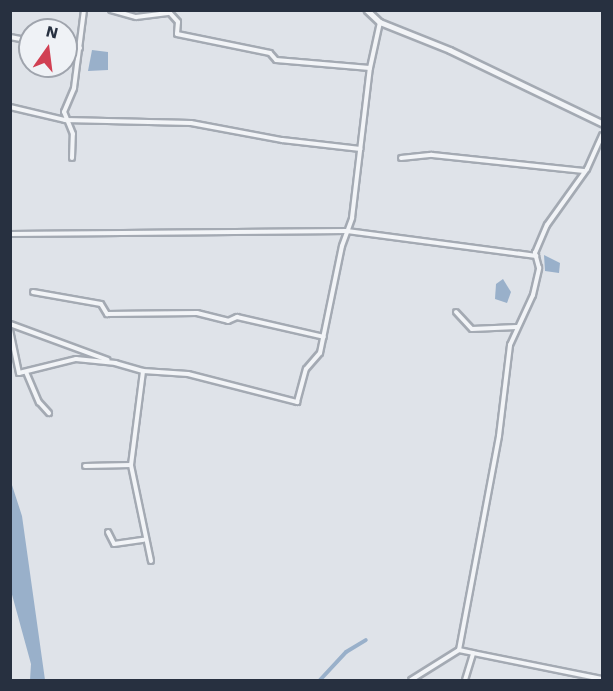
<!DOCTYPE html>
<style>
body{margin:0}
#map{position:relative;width:613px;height:691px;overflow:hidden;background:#dfe3e9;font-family:"Work Sans",sans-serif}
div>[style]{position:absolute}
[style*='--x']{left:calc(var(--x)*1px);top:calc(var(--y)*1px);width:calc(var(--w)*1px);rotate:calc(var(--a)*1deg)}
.water>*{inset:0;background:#99b0ca}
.canal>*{height:4px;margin:-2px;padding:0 2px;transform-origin:2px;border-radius:2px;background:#99b0ca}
.roads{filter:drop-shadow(2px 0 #a4aab3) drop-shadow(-2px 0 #a4aab3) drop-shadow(0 2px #a4aab3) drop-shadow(0 -2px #a4aab3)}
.minor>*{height:4px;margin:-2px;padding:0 2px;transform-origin:2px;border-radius:2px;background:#f2f4f7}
.tertiary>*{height:4.5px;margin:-2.25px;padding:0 2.25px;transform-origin:2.25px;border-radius:2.25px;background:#f2f4f7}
span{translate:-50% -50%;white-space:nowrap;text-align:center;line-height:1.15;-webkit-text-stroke:4.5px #eff2f6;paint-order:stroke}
.frame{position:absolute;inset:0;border:12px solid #273040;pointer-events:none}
.north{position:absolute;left:18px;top:18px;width:60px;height:60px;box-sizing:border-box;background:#eff2f6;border:2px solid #9fa4ad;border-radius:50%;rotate:14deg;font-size:16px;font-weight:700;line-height:24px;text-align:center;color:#273040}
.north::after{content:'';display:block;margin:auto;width:21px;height:27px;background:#d14053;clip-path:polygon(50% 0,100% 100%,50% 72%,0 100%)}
</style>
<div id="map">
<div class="water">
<i style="clip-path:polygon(92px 50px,108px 52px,108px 70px,88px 71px)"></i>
<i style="clip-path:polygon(544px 255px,560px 263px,559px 273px,545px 271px)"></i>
<i style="clip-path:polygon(503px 279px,511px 292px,507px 303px,495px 299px,496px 284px)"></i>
<i style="clip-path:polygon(11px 482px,22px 516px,45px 680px,30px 680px,31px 664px,11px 591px)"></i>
</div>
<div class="canal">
<i style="--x:320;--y:680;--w:38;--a:-47"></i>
<i style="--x:346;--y:652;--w:23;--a:-31"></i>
</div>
<div class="roads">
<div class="minor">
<i style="--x:111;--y:10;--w:26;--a:16"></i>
<i style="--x:136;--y:17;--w:34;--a:-7"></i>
<i style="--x:170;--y:13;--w:12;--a:48"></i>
<i style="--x:178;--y:22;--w:12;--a:95"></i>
<i style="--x:177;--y:34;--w:95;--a:11.5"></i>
<i style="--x:270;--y:53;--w:9;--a:49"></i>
<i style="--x:276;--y:60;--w:94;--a:4.9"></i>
<i style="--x:10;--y:37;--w:20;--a:11"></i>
<i style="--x:66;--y:48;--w:14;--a:0"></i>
<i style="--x:10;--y:107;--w:57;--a:13.3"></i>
<i style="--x:65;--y:120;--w:126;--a:1.4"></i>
<i style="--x:191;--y:123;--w:93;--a:10.6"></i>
<i style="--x:282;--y:140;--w:79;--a:6.6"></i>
<i style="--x:72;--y:158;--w:24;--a:-88"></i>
<i style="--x:73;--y:134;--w:24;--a:-112"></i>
<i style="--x:64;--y:112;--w:26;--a:-67"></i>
<i style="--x:74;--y:88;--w:79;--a:-82.7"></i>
<i style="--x:401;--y:158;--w:31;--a:-6"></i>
<i style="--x:432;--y:155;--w:153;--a:6"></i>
<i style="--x:10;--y:234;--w:337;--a:-0.5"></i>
<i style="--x:347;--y:231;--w:191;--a:7.5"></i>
<i style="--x:33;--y:292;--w:69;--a:10"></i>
<i style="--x:101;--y:304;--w:12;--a:59"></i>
<i style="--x:107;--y:314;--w:90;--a:-0.6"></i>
<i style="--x:197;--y:313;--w:32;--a:14"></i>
<i style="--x:228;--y:321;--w:10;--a:-24"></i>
<i style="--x:237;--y:317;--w:89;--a:12.9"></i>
<i style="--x:456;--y:312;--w:23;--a:47"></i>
<i style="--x:472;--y:329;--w:45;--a:-2.5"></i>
<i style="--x:10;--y:324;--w:104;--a:20.2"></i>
<i style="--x:10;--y:330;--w:44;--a:78.2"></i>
<i style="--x:19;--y:373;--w:59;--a:-13.8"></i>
<i style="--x:76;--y:359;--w:40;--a:5.7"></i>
<i style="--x:115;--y:363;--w:29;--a:16"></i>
<i style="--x:26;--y:372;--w:33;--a:67"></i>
<i style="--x:39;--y:402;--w:15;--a:48"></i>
<i style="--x:85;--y:466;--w:46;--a:-1.2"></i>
<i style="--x:108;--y:532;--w:13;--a:63"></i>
<i style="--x:114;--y:544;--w:30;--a:-8"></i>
<i style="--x:151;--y:561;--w:98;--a:-101.8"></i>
<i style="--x:131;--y:465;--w:95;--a:-82.7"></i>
<i style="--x:143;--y:371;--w:45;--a:3.8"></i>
<i style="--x:188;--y:374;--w:113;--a:14.4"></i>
<i style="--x:297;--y:402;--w:34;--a:-75"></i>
<i style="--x:306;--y:369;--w:21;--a:-49"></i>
<i style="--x:320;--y:353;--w:109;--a:-78.4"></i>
<i style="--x:342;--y:246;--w:30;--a:-70"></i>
<i style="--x:352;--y:218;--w:151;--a:-83.2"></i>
<i style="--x:370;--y:68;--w:47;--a:-77.7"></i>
<i style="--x:459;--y:650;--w:14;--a:12"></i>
<i style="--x:411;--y:680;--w:57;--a:-32"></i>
<i style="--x:459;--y:650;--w:218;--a:-79.4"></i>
<i style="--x:499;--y:436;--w:92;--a:-83.1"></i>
<i style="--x:510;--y:345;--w:55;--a:-65.3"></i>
<i style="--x:533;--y:295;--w:28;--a:-77"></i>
<i style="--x:539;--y:268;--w:16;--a:-105"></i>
<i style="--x:535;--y:253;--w:30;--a:-67"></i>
<i style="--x:547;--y:225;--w:69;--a:-54.5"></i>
<i style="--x:587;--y:169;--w:37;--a:-66"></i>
<i style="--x:465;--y:680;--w:28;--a:-73"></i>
<i style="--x:473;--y:653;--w:132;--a:11.4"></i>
</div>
<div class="tertiary">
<i style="--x:367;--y:10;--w:18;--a:43"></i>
<i style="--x:380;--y:22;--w:75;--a:21.8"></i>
<i style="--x:450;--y:50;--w:169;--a:25.7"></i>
</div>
</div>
<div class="frame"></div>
<div class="north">N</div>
</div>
